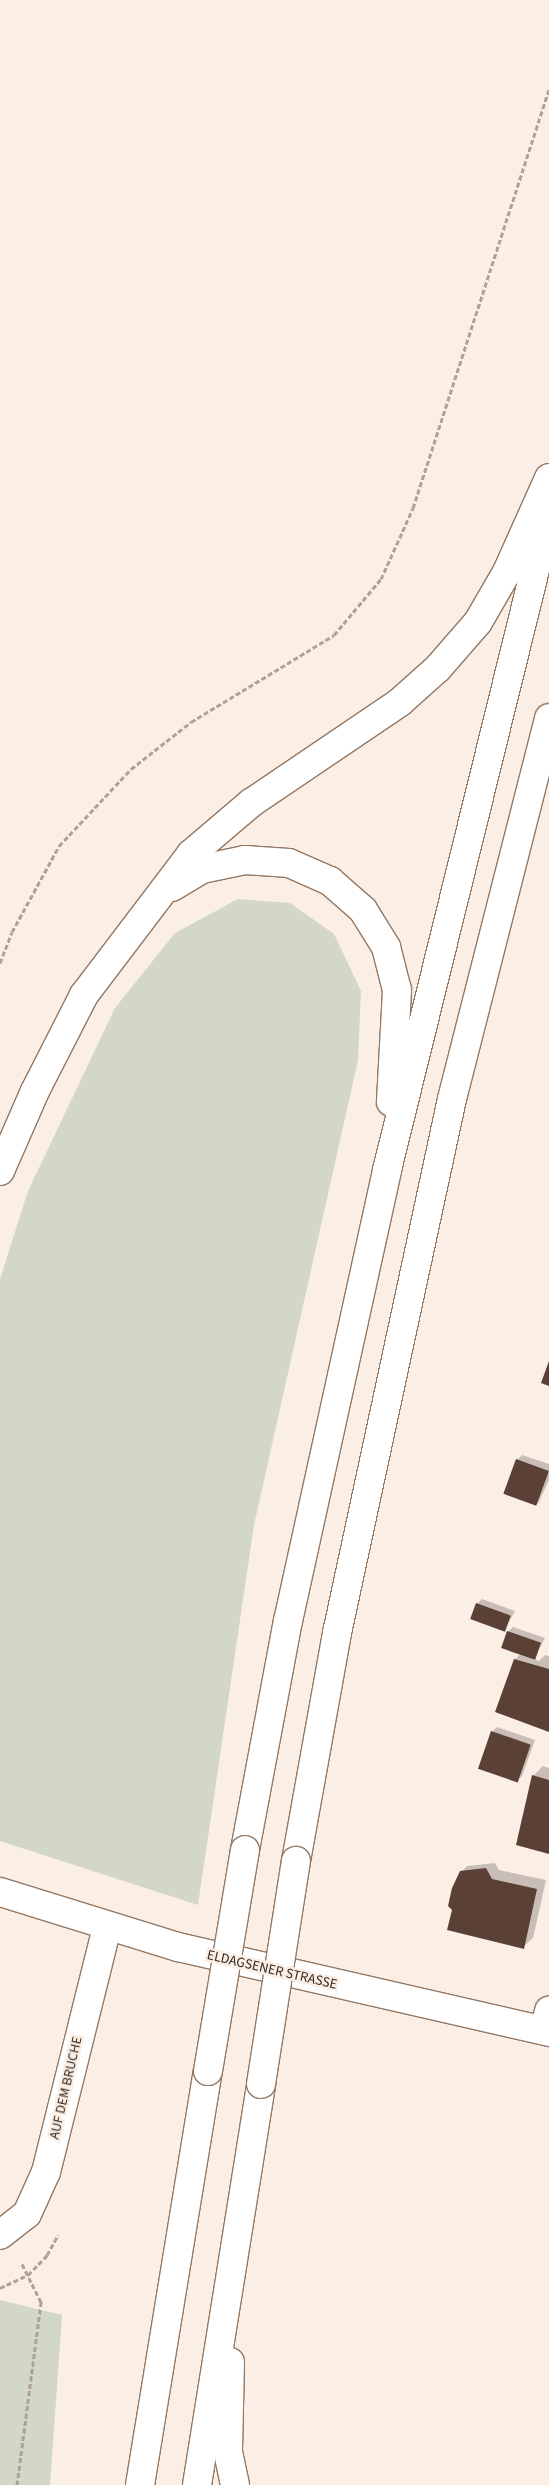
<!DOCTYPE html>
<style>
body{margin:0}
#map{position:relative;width:549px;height:2485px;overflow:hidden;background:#fbeee5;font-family:"Source Sans 3",sans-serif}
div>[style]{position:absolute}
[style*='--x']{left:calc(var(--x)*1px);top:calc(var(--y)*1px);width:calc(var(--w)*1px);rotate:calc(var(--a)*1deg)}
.green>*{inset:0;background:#d3d7c5}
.shadow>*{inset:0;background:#0003}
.building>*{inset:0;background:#5a4035;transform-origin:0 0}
.path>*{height:3px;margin-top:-1.5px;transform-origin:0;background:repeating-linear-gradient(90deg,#ada198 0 5px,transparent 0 7.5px)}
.roads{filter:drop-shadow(1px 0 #937863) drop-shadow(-1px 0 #937863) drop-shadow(0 1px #937863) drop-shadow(0 -1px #937863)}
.minor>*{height:28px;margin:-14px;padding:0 14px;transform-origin:14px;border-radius:14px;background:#fff}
.secondary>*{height:28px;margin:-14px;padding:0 14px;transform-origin:14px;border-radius:14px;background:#fff}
.trunk>*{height:28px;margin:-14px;padding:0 14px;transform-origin:14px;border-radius:14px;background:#fff}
.bridges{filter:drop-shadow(1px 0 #937863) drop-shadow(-1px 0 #937863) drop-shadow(0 1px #937863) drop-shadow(0 -1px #937863)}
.trunk-bridge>*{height:28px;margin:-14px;padding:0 14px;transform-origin:14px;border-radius:14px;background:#fff}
span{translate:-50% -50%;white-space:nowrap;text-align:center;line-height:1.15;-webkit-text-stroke:5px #fbeee5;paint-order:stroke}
.street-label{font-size:14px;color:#342920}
</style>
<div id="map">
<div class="green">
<i style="clip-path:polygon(238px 899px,290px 903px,334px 934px,361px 991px,358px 1060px,254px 1525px,198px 1905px,0 1841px,0 1279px,28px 1191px,115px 1008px,175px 933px)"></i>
<i style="clip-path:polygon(0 2300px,62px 2315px,50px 2485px,0 2485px)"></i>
</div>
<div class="shadow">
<i style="clip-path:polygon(522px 1455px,549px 1464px,549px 1480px,538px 1504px,517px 1460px)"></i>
<i style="clip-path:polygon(482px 1599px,515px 1611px,505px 1629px,477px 1604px)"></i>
<i style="clip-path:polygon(513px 1627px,545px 1638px,534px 1659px,539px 1661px,545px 1655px,549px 1656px,549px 1730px,515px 1660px,521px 1653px,508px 1632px)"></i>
<i style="clip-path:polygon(497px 1727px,535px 1740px,522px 1776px,517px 1781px,492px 1732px)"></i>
<i style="clip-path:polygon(543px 1766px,549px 1768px,549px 1853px,533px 1776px)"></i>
<i style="clip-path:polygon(495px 1863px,499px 1870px,546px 1880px,533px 1938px,523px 1947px,461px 1872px,467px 1866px)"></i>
</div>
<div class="building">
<i style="clip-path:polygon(549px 1361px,549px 1386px,541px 1383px)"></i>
<i style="left:516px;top:1459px;width:35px;height:37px;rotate:20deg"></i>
<i style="left:476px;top:1603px;width:37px;height:17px;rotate:20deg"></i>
<i style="left:507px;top:1631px;width:36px;height:18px;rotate:19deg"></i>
<i style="clip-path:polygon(514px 1659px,549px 1669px,549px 1732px,495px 1712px)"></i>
<i style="left:491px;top:1731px;width:42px;height:40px;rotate:19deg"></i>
<i style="clip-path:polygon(532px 1775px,549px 1780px,549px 1854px,516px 1845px)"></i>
<i style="clip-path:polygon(486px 1868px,492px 1879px,537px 1889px,524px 1949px,447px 1930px,452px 1910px,448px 1906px,452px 1888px,460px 1871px)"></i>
</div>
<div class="path">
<i style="--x:0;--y:963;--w:33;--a:-69"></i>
<i style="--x:12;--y:932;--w:98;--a:-61.3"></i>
<i style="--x:59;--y:846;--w:105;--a:-46.9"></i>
<i style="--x:131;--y:769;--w:76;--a:-38.1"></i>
<i style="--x:191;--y:722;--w:167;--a:-31.3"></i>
<i style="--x:334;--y:635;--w:73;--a:-50"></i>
<i style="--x:381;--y:579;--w:78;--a:-65.7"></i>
<i style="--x:413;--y:508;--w:440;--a:-72"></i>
<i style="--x:0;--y:2288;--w:31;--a:-25"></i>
<i style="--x:28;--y:2275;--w:28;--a:-46"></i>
<i style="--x:47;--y:2255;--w:23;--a:-61"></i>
<i style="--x:17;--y:2485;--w:185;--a:-82.5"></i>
<i style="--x:41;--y:2302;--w:45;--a:-116.6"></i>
</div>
<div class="roads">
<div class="minor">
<i style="--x:544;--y:2030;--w:20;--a:-75"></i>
<i style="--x:0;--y:2235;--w:34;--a:-38"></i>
<i style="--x:27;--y:2214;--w:46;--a:-65.7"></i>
<i style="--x:46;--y:2172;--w:252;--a:-76"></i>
</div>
<div class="secondary">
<i style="--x:0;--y:1892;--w:186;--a:17.2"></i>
<i style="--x:178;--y:1947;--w:381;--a:12.9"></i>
</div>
<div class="trunk">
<i style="--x:172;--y:887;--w:35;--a:-31"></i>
<i style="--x:202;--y:869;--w:44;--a:-11.8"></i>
<i style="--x:245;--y:860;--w:44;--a:3.9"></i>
<i style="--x:289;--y:863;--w:45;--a:23.7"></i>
<i style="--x:330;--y:881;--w:44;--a:41.3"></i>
<i style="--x:363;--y:910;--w:44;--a:58.1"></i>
<i style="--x:386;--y:947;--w:44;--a:75.7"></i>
<i style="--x:397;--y:990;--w:112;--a:93.1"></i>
<i style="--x:0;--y:1171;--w:87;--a:-66.4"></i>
<i style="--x:35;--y:1091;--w:108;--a:-63"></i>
<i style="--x:84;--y:995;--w:177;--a:-52.8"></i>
<i style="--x:191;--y:854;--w:79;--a:-40.4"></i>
<i style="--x:251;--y:803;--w:180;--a:-34.1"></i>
<i style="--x:400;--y:702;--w:51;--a:-41.8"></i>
<i style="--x:438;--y:668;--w:61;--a:-49"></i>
<i style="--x:478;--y:622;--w:58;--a:-59.9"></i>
<i style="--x:507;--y:572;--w:103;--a:-65.9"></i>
<i style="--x:245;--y:1850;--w:233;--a:-79.4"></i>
<i style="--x:288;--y:1621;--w:462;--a:-77.6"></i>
<i style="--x:387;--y:1170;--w:677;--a:-76.15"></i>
<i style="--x:296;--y:1861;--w:232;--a:-79.8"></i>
<i style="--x:337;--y:1633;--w:546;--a:-77.85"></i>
<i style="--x:452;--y:1099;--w:393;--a:-75.7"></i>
<i style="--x:230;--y:2362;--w:90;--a:91.3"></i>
<i style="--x:228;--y:2452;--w:34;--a:78"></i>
<i style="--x:140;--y:2485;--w:420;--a:-80.7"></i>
<i style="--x:197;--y:2485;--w:406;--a:-80.9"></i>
</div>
</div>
<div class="bridges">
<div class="trunk-bridge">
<i style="--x:208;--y:2071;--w:224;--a:-80.5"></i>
<i style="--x:261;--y:2084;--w:226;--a:-81.1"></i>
</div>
</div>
<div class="street-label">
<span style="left:272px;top:1970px;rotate:13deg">ELDAGSENER STRASSE</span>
<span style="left:66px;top:2088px;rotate:-77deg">AUF DEM BRUCHE</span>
</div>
</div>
